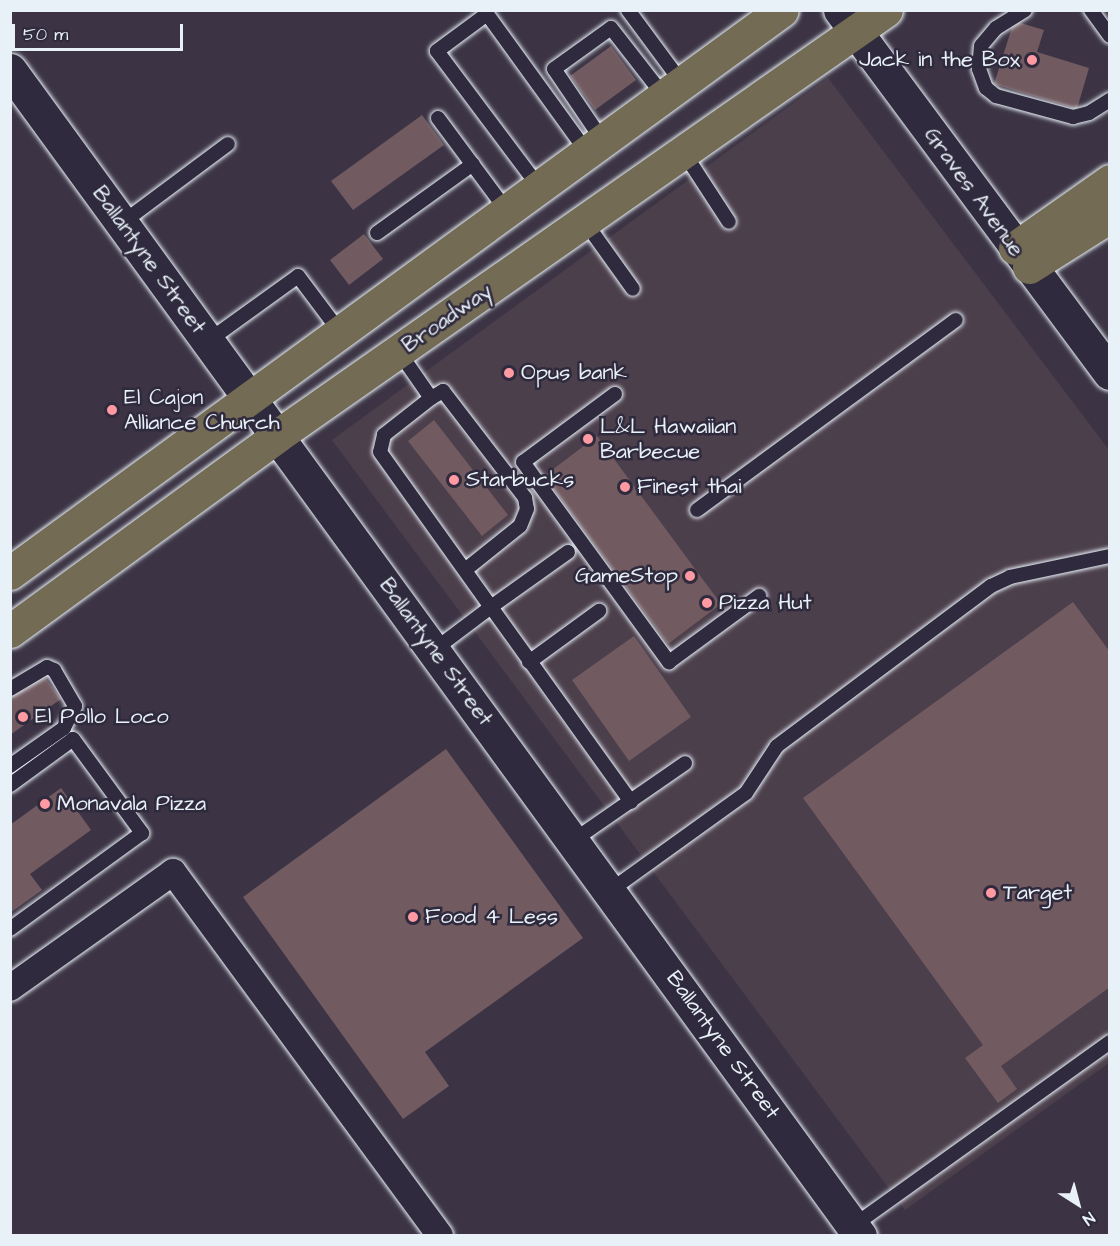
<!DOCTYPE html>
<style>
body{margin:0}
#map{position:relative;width:1120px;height:1246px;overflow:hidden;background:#3c3444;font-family:"Architects Daughter",sans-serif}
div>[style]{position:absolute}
.built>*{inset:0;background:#4c3f4c}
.building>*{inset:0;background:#715a60}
.roads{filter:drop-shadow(0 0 2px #e8f1f8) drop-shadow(0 0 2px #e8f1f8)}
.service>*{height:14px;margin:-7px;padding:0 7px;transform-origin:7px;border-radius:7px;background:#2f2a3d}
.minor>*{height:26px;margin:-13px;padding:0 13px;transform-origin:13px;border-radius:13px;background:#2f2a3d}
.secondary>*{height:33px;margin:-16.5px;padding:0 16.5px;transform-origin:16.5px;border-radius:16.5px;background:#2f2a3d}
.primary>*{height:33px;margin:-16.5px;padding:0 16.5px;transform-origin:16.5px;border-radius:16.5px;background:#746b55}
.motorway>*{height:33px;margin:-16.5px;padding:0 16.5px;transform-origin:16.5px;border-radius:16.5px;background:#746b55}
.dots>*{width:16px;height:16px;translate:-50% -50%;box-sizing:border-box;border:3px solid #2f2a3d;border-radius:50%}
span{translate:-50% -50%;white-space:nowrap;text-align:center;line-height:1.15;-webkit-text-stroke:5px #2f2a3d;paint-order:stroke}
.poi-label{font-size:22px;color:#e8f1f8}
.right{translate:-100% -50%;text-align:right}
.left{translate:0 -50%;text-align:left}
.street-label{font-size:22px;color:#e8f1f8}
.frame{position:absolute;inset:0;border:12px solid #e8f1f8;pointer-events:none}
.north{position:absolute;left:1048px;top:1174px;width:60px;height:60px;-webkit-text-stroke:4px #2f2a3d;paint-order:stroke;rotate:144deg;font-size:16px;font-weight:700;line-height:24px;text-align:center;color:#e8f1f8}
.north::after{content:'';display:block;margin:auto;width:21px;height:27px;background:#e8f1f8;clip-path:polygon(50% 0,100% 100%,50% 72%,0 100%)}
.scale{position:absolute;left:12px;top:24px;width:171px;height:27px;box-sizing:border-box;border:3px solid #e8f1f8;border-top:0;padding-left:8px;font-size:18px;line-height:21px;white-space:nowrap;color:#e8f1f8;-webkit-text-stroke:4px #2f2a3d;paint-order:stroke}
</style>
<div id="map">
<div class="built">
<i style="clip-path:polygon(828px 78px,1109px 450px,1109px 1063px,905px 1210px,332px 440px)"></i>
</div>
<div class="building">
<i style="clip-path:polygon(1014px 21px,1044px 30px,1037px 52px,1089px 68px,1077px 109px,994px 84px)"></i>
<i style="clip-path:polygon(611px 46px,636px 80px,595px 110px,570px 76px)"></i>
<i style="clip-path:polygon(422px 115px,444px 145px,353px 210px,331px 181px)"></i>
<i style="clip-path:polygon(364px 234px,383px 259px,349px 285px,330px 260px)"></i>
<i style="clip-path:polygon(434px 420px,508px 515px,482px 536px,408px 441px)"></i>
<i style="clip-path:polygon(597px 436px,721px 604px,668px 644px,544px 476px)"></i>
<i style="clip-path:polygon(1073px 602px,1110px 652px,1110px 987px,1001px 1066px,1017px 1089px,998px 1103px,965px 1058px,983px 1045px,803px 798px)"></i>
<i style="clip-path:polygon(634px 636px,691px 717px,629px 761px,572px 680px)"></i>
<i style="clip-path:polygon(44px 676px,61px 699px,10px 735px,10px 692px,21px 685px,24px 690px)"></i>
<i style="clip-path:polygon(446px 749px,583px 938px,425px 1052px,449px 1086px,403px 1119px,243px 897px)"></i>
<i style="clip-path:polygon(61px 788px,91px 830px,30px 874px,42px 890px,10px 913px,10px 825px)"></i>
</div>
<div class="roads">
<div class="service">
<i style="left:628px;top:10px;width:91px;rotate:53.5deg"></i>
<i style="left:1025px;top:10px;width:34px;rotate:148deg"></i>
<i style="left:996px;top:28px;width:23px;rotate:130deg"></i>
<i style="left:981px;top:46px;width:23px;rotate:95deg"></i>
<i style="left:979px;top:69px;width:20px;rotate:70deg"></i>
<i style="left:986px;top:88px;width:13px;rotate:39deg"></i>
<i style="left:996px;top:96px;width:80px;rotate:15.3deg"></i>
<i style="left:1073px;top:117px;width:16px;rotate:-14deg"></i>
<i style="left:1089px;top:113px;width:25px;rotate:-32deg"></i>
<i style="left:1091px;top:10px;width:32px;rotate:54deg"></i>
<i style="left:438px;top:118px;width:116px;rotate:53.4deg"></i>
<i style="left:603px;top:141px;width:87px;rotate:-124.2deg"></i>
<i style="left:554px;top:69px;width:70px;rotate:-35.7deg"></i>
<i style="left:611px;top:28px;width:86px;rotate:52.1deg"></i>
<i style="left:684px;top:153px;width:82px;rotate:56.9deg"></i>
<i style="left:539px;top:187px;width:170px;rotate:-126.9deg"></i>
<i style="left:437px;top:51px;width:62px;rotate:-36.5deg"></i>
<i style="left:487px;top:14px;width:170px;rotate:54.1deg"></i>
<i style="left:585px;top:222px;width:82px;rotate:54.4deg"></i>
<i style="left:122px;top:223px;width:132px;rotate:-36.7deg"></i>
<i style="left:377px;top:233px;width:118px;rotate:-35.7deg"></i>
<i style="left:208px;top:341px;width:111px;rotate:-35.8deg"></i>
<i style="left:298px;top:276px;width:70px;rotate:53.1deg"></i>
<i style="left:399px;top:352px;width:56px;rotate:55.2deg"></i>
<i style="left:431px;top:398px;width:60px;rotate:141.8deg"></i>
<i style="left:384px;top:435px;width:17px;rotate:103deg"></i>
<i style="left:380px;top:452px;width:191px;rotate:54.4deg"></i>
<i style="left:491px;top:607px;width:71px;rotate:143deg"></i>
<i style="left:615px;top:394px;width:114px;rotate:143.5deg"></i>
<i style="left:523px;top:462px;width:248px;rotate:53.9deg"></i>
<i style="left:669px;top:662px;width:112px;rotate:-36.3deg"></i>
<i style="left:431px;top:398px;width:14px;rotate:-30deg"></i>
<i style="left:443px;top:391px;width:135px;rotate:52.5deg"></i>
<i style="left:525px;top:498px;width:11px;rotate:80deg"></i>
<i style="left:527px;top:509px;width:18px;rotate:112deg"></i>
<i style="left:520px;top:526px;width:70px;rotate:141.3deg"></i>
<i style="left:697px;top:510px;width:321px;rotate:-36.3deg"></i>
<i style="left:568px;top:552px;width:95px;rotate:144.5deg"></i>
<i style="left:491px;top:607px;width:240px;rotate:54.3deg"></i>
<i style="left:529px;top:662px;width:87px;rotate:-36.1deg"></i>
<i style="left:10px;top:689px;width:43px;rotate:-30.7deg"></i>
<i style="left:47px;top:667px;width:8px;rotate:23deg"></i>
<i style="left:54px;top:670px;width:42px;rotate:59.7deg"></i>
<i style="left:75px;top:706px;width:25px;rotate:117deg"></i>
<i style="left:64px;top:728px;width:66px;rotate:144.9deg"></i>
<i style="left:10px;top:785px;width:78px;rotate:-36.1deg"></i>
<i style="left:73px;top:739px;width:117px;rotate:53.7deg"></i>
<i style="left:142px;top:833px;width:163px;rotate:144deg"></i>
<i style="left:574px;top:840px;width:135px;rotate:-34.7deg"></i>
<i style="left:611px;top:890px;width:166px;rotate:-35.7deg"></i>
<i style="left:746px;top:793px;width:56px;rotate:-56.6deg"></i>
<i style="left:777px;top:746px;width:267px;rotate:-36.8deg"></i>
<i style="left:991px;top:586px;width:21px;rotate:-25deg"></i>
<i style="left:1010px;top:577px;width:102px;rotate:-11.9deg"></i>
<i style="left:853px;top:1226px;width:316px;rotate:-35.6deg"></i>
</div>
<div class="minor">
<i style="left:10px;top:988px;width:200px;rotate:-35.4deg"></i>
<i style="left:173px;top:872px;width:451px;rotate:53.7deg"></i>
</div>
<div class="secondary">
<i style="left:840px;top:10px;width:452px;rotate:53.4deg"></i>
<i style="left:10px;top:70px;width:1443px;rotate:53.91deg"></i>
</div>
<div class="primary">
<i style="left:10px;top:573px;width:955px;rotate:-36.1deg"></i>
<i style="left:10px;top:631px;width:331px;rotate:-36.1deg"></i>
<i style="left:277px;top:436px;width:743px;rotate:-34.97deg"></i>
</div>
<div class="motorway">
<i style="left:1015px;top:248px;width:116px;rotate:-35.2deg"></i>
<i style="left:1029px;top:267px;width:96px;rotate:-32.2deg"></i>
</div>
</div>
<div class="dots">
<i style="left:1032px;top:60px;background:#ff9aa2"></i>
<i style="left:509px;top:373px;background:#ff9aa2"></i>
<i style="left:112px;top:410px;background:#ff9aa2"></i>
<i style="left:588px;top:439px;background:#ff9aa2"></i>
<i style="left:454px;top:480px;background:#ff9aa2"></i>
<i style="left:625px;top:487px;background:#ff9aa2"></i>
<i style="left:690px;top:576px;background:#ff9aa2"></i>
<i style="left:707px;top:603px;background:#ff9aa2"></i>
<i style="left:23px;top:717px;background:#ff9aa2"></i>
<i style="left:45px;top:804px;background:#ff9aa2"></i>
<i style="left:991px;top:893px;background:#ff9aa2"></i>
<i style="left:413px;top:917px;background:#ff9aa2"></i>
</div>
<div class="poi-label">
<span class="right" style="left:1020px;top:60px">Jack in the Box</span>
<span class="left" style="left:521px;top:373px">Opus bank</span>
<span class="left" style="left:124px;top:410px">El Cajon<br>Alliance Church</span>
<span class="left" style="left:600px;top:439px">L&amp;L Hawaiian<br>Barbecue</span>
<span class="left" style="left:466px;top:480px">Starbucks</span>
<span class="left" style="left:637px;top:487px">Finest thai</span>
<span class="right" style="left:678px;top:576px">GameStop</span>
<span class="left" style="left:719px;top:603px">Pizza Hut</span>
<span class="left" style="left:35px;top:717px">El Pollo Loco</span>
<span class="left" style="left:57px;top:804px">Monavala Pizza</span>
<span class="left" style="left:1003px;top:893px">Target</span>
<span class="left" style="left:425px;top:917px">Food 4 Less</span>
</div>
<div class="street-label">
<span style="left:974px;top:192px;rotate:54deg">Graves Avenue</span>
<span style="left:149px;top:260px;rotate:54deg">Ballantyne Street</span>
<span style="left:447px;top:318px;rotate:-35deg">Broadway</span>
<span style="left:436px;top:652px;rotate:54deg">Ballantyne Street</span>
<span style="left:723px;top:1045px;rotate:54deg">Ballantyne Street</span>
</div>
<div class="frame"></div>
<div class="north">N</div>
<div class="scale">50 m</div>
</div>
